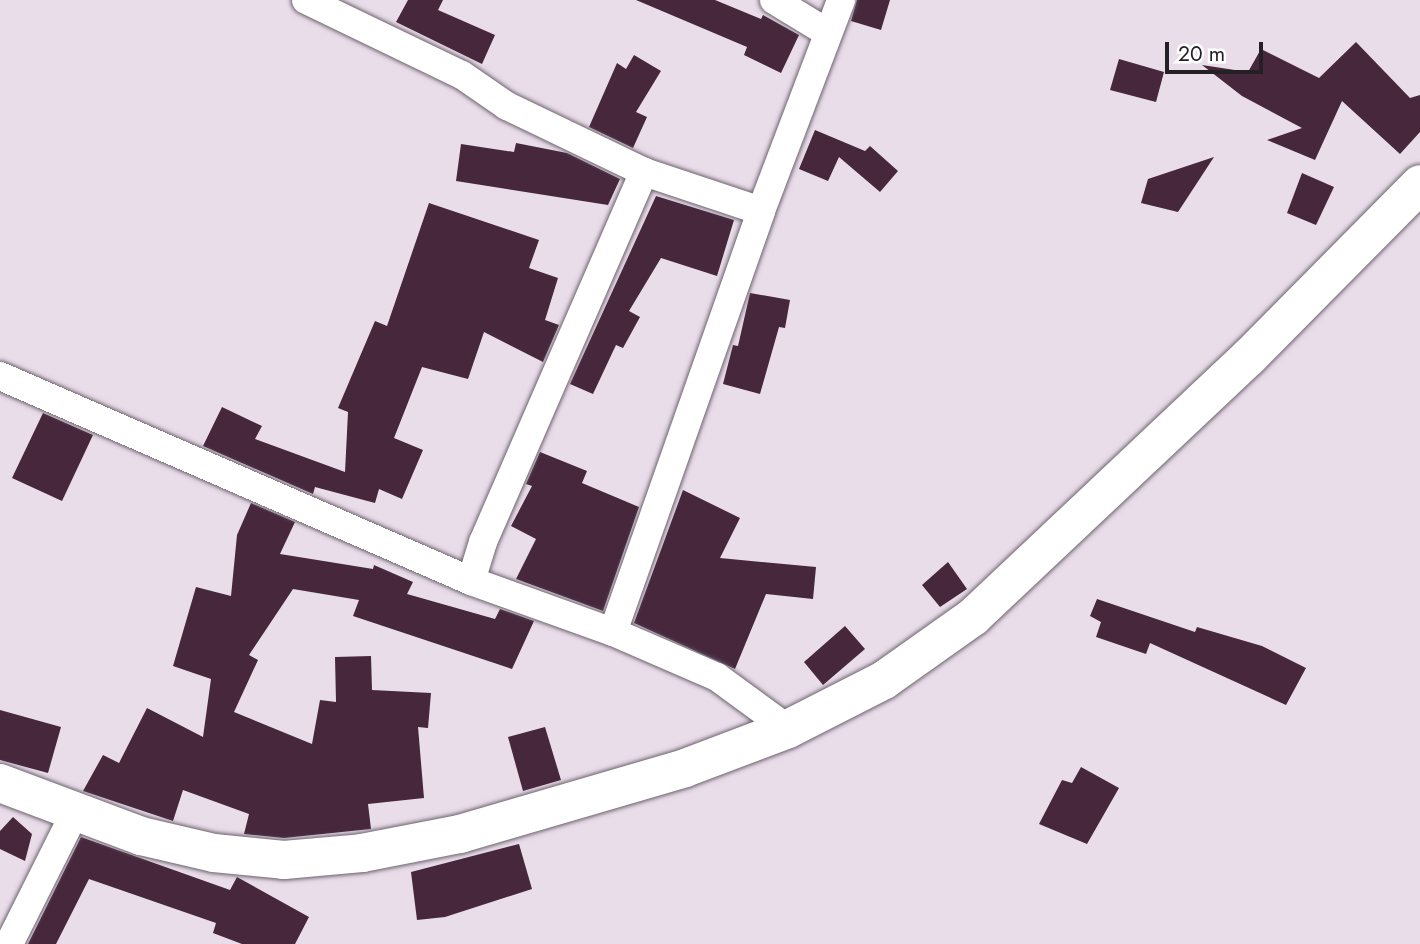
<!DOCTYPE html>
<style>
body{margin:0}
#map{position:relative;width:1420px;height:944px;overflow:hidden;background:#e9ddea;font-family:Jost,sans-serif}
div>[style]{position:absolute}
.building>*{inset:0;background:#46273b}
.roads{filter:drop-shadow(0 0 2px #6c626d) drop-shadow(0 0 2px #6c626d)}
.street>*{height:28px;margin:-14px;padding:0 14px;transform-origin:14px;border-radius:14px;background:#fff}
.secondary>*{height:38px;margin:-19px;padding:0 19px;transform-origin:19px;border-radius:19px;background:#fff}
span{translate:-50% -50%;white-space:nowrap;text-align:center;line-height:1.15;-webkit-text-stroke:7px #fff;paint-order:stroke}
.scale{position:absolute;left:1165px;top:42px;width:98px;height:32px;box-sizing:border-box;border:4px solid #242025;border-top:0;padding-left:9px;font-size:21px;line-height:24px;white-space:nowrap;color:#242025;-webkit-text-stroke:5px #fff;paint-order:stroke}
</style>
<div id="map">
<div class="building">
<i style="clip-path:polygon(408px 0,443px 0,438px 10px,495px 35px,482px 64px,396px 22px)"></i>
<i style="clip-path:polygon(636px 0,715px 0,761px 19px,763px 15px,799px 35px,781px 73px,744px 55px,747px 47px)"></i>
<i style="clip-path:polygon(857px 0,890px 0,881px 30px,851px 21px)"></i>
<i style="clip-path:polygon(1356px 42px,1410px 98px,1420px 95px,1420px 132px,1400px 154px,1342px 101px,1315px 160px,1267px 140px,1302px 128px,1242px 96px,1202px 65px,1248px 72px,1261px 49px,1319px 78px)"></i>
<i style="clip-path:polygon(634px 55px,661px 71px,636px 112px,647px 117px,633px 148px,589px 127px,617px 63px,626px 69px)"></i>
<i style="clip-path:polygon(1119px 59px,1164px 72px,1156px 102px,1110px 90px)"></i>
<i style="clip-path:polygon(815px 130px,865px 151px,870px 146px,898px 171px,880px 192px,839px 157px,828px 181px,799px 169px)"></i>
<i style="clip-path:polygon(516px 143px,567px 153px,620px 179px,608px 205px,456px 181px,461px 144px,514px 152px)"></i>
<i style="clip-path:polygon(1214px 157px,1178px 212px,1141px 203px,1148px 179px)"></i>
<i style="clip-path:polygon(1302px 173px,1334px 187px,1316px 225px,1287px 213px)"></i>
<i style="clip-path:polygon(656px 196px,734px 220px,717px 276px,661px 258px,629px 311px,640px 317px,623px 348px,616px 345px,593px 394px,570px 384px)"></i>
<i style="clip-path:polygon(429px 203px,539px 240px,529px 268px,558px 278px,545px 320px,559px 325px,543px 362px,484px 332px,468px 379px,422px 367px,394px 438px,423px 450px,402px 499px,379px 489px,375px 503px,315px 487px,313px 494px,203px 446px,222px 407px,262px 426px,255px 439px,345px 472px,348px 412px,338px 408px,375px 321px,387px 326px)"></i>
<i style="clip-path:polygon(750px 293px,790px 300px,785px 328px,779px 327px,760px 394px,723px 384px,733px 345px,738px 346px)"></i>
<i style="clip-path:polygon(43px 413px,93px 435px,62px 501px,12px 478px)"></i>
<i style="clip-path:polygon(540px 452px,587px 471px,582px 483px,639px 507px,603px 611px,516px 579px,536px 539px,511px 526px,532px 486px,526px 484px)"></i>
<i style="clip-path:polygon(683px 490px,740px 518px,720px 558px,816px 567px,813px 599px,766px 594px,735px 669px,634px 623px)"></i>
<i style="clip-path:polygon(251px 503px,295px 522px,280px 554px,373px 569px,374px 565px,413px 582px,407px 594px,495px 619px,500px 609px,534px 621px,512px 669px,353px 616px,359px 600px,293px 589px,249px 655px,258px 660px,234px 712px,312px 744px,320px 700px,336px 702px,335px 657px,371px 656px,372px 690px,431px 693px,428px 728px,418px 727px,424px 798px,368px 804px,371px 829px,284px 838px,244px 834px,249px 814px,183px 790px,173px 821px,83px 791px,103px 755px,119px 763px,147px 708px,203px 737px,211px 679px,173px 666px,196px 587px,231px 596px,237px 535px)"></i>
<i style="clip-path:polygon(948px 562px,967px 589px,940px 607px,922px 585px)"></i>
<i style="clip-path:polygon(1097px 599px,1195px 632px,1197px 627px,1262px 646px,1306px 668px,1286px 705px,1150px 643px,1146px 654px,1096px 637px,1101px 622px,1090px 616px)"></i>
<i style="clip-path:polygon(845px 626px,865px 649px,823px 685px,804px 662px)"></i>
<i style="clip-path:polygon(0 710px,61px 727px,48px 773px,0 760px)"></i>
<i style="clip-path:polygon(545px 727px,561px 780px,523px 791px,508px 737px)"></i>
<i style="clip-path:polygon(1081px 767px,1119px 788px,1087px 844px,1039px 824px,1062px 780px,1072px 783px)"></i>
<i style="clip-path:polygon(13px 817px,32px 834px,25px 861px,0 849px,0 831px)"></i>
<i style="clip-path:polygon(81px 837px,230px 890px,237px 877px,309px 917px,295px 944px,242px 944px,213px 933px,216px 923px,89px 879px,56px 944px,28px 944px)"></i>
<i style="clip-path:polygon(519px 844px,532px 889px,445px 917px,417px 920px,411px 872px)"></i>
</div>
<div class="roads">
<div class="street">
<i style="left:306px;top:0;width:173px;rotate:25.7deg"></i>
<i style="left:462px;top:75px;width:55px;rotate:34.6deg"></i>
<i style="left:507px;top:106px;width:152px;rotate:25.7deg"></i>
<i style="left:644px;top:172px;width:123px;rotate:18.4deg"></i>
<i style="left:774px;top:0;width:63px;rotate:31.4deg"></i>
<i style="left:0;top:376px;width:514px;rotate:23.52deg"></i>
<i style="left:471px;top:581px;width:151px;rotate:19.8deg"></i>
<i style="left:613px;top:632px;width:113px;rotate:23.4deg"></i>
<i style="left:717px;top:677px;width:88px;rotate:36.2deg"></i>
<i style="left:471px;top:581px;width:41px;rotate:-72.9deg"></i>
<i style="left:483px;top:542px;width:404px;rotate:-66.5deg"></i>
<i style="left:613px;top:632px;width:446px;rotate:-70.6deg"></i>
<i style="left:761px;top:211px;width:226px;rotate:-69.2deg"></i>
<i style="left:9px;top:944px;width:148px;rotate:-63.4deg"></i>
</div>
<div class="secondary">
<i style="left:0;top:783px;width:151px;rotate:20.6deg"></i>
<i style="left:141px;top:836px;width:75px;rotate:13.1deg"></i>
<i style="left:214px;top:853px;width:70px;rotate:5.7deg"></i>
<i style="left:284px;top:860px;width:78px;rotate:-5.1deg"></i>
<i style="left:362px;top:853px;width:100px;rotate:-11deg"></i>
<i style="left:460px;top:834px;width:234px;rotate:-16.3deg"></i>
<i style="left:685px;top:768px;width:110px;rotate:-20.7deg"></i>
<i style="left:788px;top:729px;width:108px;rotate:-27deg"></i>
<i style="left:884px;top:680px;width:109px;rotate:-35.3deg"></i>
<i style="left:973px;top:617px;width:379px;rotate:-43.3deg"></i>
<i style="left:1249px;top:357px;width:243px;rotate:-45.3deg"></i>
</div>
</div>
<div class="scale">20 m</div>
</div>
